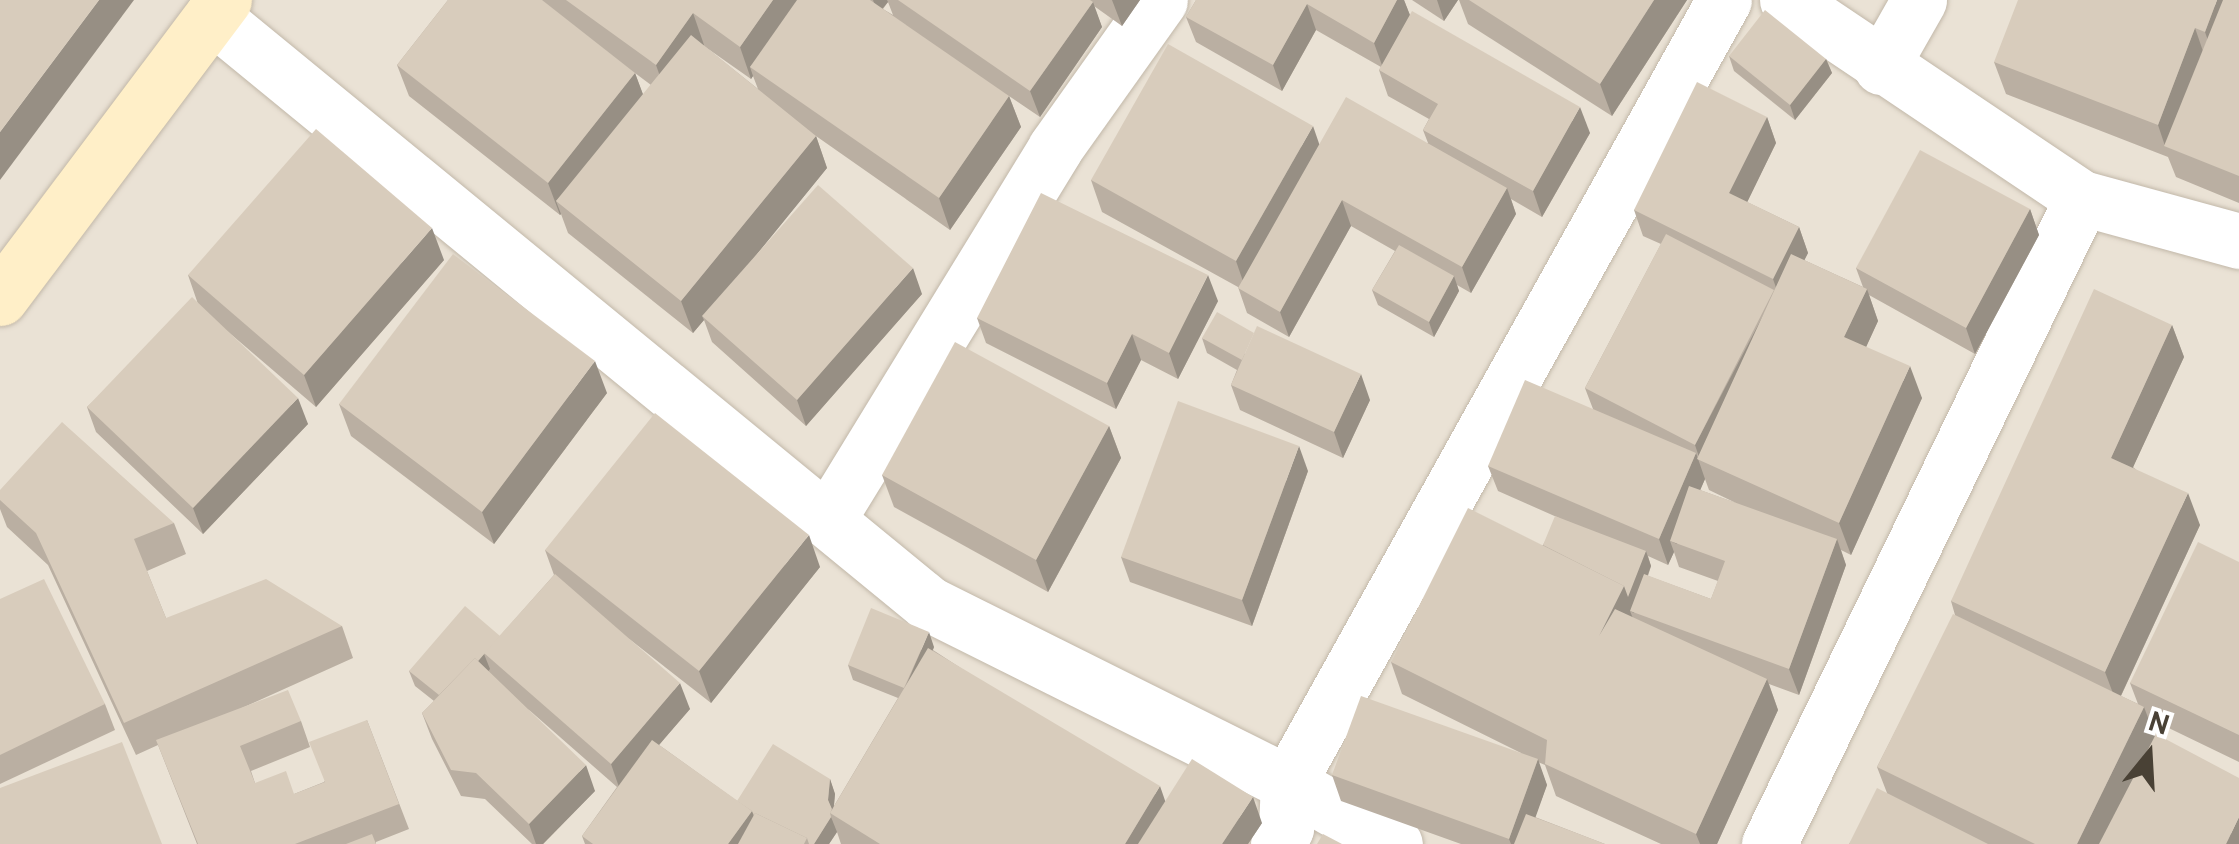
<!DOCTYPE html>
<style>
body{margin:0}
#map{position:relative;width:2239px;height:844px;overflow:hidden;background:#f5f1e8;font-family:Overpass,sans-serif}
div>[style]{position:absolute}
.residential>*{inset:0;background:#eae2d5}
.roads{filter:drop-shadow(0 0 2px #c2b8a9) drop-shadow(0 0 2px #c2b8a9)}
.street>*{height:55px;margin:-27.5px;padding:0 27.5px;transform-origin:27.5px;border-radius:27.5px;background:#fff}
.secondary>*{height:55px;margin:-27.5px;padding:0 27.5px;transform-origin:27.5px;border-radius:27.5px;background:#ffefc8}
.wall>*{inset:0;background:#baafa2}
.shaded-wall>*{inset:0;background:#978f84}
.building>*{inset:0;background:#d8ccbc}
span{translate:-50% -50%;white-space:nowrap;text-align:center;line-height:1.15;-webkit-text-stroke:10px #fff;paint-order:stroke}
.north{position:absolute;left:2099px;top:704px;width:100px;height:100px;-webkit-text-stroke:8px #fff;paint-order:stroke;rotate:18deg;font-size:28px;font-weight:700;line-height:40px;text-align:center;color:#494135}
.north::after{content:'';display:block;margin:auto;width:35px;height:45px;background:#494135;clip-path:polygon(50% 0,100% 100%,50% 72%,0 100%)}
</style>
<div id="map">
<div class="residential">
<i style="clip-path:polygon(0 0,2239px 0,2239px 844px,0 844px)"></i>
</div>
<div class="roads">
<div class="street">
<i style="left:1787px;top:0;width:355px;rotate:33.9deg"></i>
<i style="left:2082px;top:198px;width:163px;rotate:15.3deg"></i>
<i style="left:212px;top:16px;width:927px;rotate:39.35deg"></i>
<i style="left:929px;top:604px;width:401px;rotate:26.5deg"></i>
<i style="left:1288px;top:783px;width:123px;rotate:29.7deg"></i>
<i style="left:1881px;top:67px;width:77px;rotate:-60.4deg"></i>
<i style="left:828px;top:519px;width:435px;rotate:-58.5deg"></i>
<i style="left:1055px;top:148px;width:181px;rotate:-54.6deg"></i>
<i style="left:1278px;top:844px;width:18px;rotate:-63deg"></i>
<i style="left:1286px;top:828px;width:45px;rotate:-87.5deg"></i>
<i style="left:1288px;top:783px;width:896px;rotate:-60.89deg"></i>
<i style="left:1769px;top:844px;width:718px;rotate:-64.15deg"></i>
</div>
<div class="secondary">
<i style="left:0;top:298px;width:373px;rotate:-53.1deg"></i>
</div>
</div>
<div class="wall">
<i style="clip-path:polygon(evenodd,448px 0,1140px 0,1122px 26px,1094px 6px,1102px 27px,1040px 117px,1009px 96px,1021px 127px,950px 230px,816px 136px,827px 168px,757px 254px,922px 294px,806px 426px,712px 342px,704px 320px,693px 333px,568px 233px,561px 214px,560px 215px,409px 96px,397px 65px,448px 0,888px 2px,893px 15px,883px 9px,888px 2px,448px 0,704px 46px,751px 79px,753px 76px,758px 89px,704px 46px,448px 0,635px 73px,651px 85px,643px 95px,635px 73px)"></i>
<i style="clip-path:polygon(1196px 0,1404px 0,1410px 15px,1590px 133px,1542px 217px,1511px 199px,1516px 214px,1471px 293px,1457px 285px,1459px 291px,1434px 337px,1378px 305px,1372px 290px,1395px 251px,1351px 226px,1289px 337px,1247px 313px,1238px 287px,1102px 212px,1091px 180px,1319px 144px,1428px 143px,1423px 130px,1429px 119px,1388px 96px,1379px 70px,1381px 67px,1316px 30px,1282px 91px,1196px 42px,1186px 17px)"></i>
<i style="clip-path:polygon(1412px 0,1458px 0,1444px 21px)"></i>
<i style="clip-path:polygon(1459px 0,1687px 0,1612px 116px,1468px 24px)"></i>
<i style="clip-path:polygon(2239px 0,2239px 203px,2176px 177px,2168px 157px,2006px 94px,1994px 62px)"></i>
<i style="clip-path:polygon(1729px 56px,1826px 59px,1832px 73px,1795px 120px,1734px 71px)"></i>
<i style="clip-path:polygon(evenodd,1767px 117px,1776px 143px,1747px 202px,1799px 227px,1808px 253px,1804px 260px,1863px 287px,1856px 268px,2030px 209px,2039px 235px,1975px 354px,1869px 295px,1878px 321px,1866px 347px,1922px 398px,1851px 555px,1841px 550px,1846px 565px,1799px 695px,1769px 684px,1778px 710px,1717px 844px,1661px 844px,1556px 796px,1545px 765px,1538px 762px,1547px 785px,1535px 817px,1605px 844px,1461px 844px,1341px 801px,1332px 775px,1521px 753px,1402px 694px,1391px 662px,1543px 545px,1559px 518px,1498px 491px,1488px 466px,1593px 409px,1585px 388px,1661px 244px,1643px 236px,1634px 210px,1767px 117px,1705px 479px,1709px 490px,1736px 503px,1700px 490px,1705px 479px,1767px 117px,1674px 552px,1679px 567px,1718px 581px,1711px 599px,1648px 576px,1651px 566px,1648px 556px,1668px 565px,1674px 552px)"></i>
<i style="clip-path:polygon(444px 260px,316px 407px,226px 330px,308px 424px,203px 534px,96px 432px,87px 407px,198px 304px,188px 275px)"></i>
<i style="clip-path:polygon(1218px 301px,1178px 379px,1141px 360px,1116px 409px,986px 343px,977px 318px)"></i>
<i style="clip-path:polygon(2172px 325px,2184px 357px,2133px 467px,2200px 525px,2121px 696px,2138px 704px,2130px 683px,2239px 562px,2239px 762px,2148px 718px,2155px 737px,2239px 844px,1849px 844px,1887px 793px,1877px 767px,1955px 615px,1951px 601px)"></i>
<i style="clip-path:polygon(1202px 338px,1370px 400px,1343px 458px,1240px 410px,1231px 385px,1237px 370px,1207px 353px)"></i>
<i style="clip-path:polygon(607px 393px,494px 544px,351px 436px,339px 404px)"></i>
<i style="clip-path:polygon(1109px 426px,1121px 458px,1048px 592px,894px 507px,882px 475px)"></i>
<i style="clip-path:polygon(1308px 471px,1252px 626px,1130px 582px,1121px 557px)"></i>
<i style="clip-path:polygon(0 490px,174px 523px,186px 554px,147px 571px,166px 618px,342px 626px,353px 658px,242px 708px,301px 721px,310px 747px,251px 771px,255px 783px,294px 794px,324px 782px,367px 720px,409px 829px,376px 842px,376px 844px,197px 844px,158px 745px,136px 755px,48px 565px,7px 527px,0 509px)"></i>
<i style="clip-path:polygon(545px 550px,820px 567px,711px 703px,628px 638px,690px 709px,659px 745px,737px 801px,830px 779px,835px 794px,834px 806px,898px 698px,853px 680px,848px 665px,934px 647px,933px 650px,1165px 801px,1262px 823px,1248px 844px,841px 844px,837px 832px,829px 844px,585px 844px,582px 836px,617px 787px,528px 709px,595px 791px,543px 844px,532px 844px,485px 799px,461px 796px,432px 739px,422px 713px,434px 701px,415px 686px,409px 671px,500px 636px,554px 575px)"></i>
<i style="clip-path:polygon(0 599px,105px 704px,115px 730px,0 784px)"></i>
</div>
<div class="shaded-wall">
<i style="clip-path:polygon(99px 0,134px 0,0 180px,0 132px)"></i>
<i style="clip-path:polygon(773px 0,807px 0,750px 67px,753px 76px,751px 79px,740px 47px)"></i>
<i style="clip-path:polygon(873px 0,887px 0,888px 2px,878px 14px)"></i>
<i style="clip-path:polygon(1112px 0,1140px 0,1122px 26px)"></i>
<i style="clip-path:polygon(1397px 0,1404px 0,1411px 18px,1383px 68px,1374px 43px)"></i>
<i style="clip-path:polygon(1437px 0,1458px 0,1444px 21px)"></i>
<i style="clip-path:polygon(1654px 0,1687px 0,1612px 116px,1600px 84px)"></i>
<i style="clip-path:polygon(2217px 0,2234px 0,2216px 64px,2205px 32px)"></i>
<i style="clip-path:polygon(1093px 2px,1102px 27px,1040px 117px,1030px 91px)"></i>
<i style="clip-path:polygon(1307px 4px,1316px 30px,1282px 91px,1273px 65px)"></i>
<i style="clip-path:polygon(693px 13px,704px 45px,667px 96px,656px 65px)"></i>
<i style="clip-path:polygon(2195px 28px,2206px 60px,2165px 146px,2158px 125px)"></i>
<i style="clip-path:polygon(1826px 59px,1832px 73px,1795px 120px,1790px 105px)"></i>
<i style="clip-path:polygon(635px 73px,647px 105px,556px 201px,561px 214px,560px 215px,548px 183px)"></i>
<i style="clip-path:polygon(1009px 96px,1021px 127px,950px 230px,939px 198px)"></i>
<i style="clip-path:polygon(1580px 107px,1590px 133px,1542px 217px,1533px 191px)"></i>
<i style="clip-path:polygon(1767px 117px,1776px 143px,1739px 219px,1729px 193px)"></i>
<i style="clip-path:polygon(1313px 126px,1324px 158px,1247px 293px,1236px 261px)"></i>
<i style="clip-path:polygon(816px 136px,827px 168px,705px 318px,702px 316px,704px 320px,693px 333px,681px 301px)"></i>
<i style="clip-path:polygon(1507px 188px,1516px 214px,1471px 293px,1462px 267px)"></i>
<i style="clip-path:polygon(1342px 200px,1351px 226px,1289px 337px,1280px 312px)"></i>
<i style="clip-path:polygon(2030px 209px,2039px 235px,1975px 354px,1966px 328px)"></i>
<i style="clip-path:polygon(1799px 227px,1808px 253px,1782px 305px,1773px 279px)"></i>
<i style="clip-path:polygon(432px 228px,444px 260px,316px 407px,304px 375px)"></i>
<i style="clip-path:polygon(913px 268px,922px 294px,806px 426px,797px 400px)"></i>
<i style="clip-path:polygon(1208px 275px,1218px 301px,1178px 379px,1169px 353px)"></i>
<i style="clip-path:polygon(1454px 276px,1459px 291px,1434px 337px,1429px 322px)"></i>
<i style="clip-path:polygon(1867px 289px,1878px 321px,1856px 369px,1844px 337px)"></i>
<i style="clip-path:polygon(1776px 291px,1700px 460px,1695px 445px)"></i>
<i style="clip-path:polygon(2172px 325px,2184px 357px,2123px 489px,2111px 458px)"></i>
<i style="clip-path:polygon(1132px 334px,1141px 360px,1116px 409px,1107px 383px)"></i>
<i style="clip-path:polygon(595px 361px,607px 393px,494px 544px,482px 512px)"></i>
<i style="clip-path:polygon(1910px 366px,1922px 398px,1851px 555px,1839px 523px)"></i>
<i style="clip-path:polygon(1361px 374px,1370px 400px,1343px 458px,1334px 432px)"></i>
<i style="clip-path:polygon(298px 398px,308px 424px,203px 534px,193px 508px)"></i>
<i style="clip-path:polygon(1109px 426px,1121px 458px,1048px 592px,1036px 560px)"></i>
<i style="clip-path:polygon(1299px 446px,1308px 471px,1252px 626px,1242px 600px)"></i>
<i style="clip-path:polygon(1696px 453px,1705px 479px,1677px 544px,1670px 541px,1674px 552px,1668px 565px,1659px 539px)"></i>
<i style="clip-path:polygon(2188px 493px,2200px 525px,2117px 704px,2105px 672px)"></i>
<i style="clip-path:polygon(809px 535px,820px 567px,711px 703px,699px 671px)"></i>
<i style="clip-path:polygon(1837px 539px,1846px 565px,1799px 695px,1789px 669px)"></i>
<i style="clip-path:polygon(1646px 551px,1651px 566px,1634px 613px,1630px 611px,1634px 621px,1599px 636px,1624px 586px)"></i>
<i style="clip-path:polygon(929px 632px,934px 647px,910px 703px,905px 688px)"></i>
<i style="clip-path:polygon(484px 654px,490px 669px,451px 715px,446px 701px)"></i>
<i style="clip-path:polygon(1767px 679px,1778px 710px,1717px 844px,1700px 844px,1696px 834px)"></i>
<i style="clip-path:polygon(680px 683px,690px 709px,620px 790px,611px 764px)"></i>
<i style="clip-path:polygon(2144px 707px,2156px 739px,2104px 844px,2077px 844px)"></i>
<i style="clip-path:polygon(1538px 759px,1547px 785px,1526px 844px,1511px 844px,1509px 839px)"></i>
<i style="clip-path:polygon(586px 765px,595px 791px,543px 844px,536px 844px,529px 824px)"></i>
<i style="clip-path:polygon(830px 779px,835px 794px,833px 814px,828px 800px)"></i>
<i style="clip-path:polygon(1160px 786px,1171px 818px,1156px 844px,1125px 844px)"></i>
<i style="clip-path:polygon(1253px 797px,1262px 823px,1248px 844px,1222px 844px)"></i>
<i style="clip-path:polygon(752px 811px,761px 837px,756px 844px,728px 844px)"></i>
<i style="clip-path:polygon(831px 817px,837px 832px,829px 844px,814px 844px)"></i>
<i style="clip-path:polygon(2239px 817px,2239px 844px,2226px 844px)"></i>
</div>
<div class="building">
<i style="clip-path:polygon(0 0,99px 0,0 132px)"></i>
<i style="clip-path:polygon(448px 0,542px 0,635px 73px,548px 183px,397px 65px)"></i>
<i style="clip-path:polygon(566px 0,773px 0,740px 47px,693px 13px,656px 65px)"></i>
<i style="clip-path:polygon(797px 0,870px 0,1009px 96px,939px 198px,750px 67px)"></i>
<i style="clip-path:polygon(898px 0,1090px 0,1093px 2px,1030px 91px)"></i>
<i style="clip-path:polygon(1196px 0,1397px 0,1374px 43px,1307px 4px,1273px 65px,1186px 17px)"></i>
<i style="clip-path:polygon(1469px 0,1654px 0,1600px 84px)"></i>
<i style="clip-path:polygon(2018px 0,2217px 0,2205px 32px,2195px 28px,2158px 125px,1994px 62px)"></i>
<i style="clip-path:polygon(2223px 0,2239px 0,2239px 176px,2164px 146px)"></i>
<i style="clip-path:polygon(1765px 10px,1826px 59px,1790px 105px,1729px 56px)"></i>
<i style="clip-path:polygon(1412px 11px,1580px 107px,1533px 191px,1423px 130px,1438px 104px,1379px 70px)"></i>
<i style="clip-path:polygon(691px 35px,816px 136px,681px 301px,556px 201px)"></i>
<i style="clip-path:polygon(1168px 44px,1313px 126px,1236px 261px,1091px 180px)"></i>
<i style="clip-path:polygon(1697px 82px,1767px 117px,1729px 193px,1799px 227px,1773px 279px,1634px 210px)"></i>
<i style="clip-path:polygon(1346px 97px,1507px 188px,1462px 267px,1342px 200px,1280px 312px,1238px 288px)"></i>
<i style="clip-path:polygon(316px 129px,432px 228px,304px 375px,188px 275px)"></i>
<i style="clip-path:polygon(1920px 150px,2030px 209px,1966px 328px,1856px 268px)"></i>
<i style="clip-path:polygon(818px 185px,913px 268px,797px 400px,702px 316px)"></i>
<i style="clip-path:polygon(1041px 193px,1208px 275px,1169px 353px,1132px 334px,1107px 383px,977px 318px)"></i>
<i style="clip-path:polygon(1666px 234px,1774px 290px,1695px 445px,1585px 388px)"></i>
<i style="clip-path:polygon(1399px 245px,1454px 276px,1429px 322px,1372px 290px)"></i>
<i style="clip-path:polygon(453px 254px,595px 361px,482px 512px,339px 404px)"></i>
<i style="clip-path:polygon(1791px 254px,1867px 289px,1844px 337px,1910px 366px,1839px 523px,1697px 459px)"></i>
<i style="clip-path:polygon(2094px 289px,2172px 325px,2111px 458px,2188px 493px,2105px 672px,1951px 601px)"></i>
<i style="clip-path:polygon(192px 297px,298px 398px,193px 508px,87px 407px)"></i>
<i style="clip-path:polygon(1217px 312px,1254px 333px,1242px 360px,1202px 338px)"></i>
<i style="clip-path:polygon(1257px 326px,1361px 374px,1334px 432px,1231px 385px)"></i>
<i style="clip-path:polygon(955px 342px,1109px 426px,1036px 560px,882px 475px)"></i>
<i style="clip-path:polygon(1525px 380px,1696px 453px,1659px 539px,1488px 466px)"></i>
<i style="clip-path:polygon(1178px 401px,1299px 446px,1242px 600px,1121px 557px)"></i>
<i style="clip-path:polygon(655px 413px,809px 535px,699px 671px,545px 550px)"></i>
<i style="clip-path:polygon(62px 422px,174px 523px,134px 539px,166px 618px,266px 579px,342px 626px,124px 723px,36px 533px,0 500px,0 490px)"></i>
<i style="clip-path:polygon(1689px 486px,1837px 539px,1789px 669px,1630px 611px,1644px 574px,1711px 599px,1725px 561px,1670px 541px)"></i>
<i style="clip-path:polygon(1468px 508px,1624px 586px,1599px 636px,1615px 609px,1767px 679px,1696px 834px,1545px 764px,1547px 740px,1391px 662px)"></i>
<i style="clip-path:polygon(1555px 516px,1646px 551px,1628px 597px,1624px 586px,1543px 545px)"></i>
<i style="clip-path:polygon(2198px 542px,2239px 562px,2239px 735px,2130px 683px)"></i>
<i style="clip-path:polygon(555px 574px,680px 683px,611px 764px,484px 653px)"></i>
<i style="clip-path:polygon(44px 579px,105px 704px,0 755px,0 599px)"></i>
<i style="clip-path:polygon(465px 606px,500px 636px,478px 661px,475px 658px,439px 695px,409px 671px)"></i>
<i style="clip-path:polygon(871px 608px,929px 632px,904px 688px,848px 665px)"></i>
<i style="clip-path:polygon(1953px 614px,2144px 707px,2077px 844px,2035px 844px,1877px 767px)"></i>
<i style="clip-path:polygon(928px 648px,1160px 786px,1125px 844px,880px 844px,830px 813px)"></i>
<i style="clip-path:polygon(475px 658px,586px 765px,529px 824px,476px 773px,451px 770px,422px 713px)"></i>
<i style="clip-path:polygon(288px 690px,301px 721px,240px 746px,255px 783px,286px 771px,294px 794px,325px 782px,309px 742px,367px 720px,399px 804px,295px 844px,198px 844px,156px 740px)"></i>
<i style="clip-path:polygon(1361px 696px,1538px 759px,1509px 839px,1332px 775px)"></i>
<i style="clip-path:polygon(2156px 734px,2239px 778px,2239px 817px,2226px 844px,2099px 844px)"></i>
<i style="clip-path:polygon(652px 740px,752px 811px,728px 844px,593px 844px,582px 836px)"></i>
<i style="clip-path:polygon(122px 742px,162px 844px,0 844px,0 788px)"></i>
<i style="clip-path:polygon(773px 744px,830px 779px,828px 800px,832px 809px,830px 813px,831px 817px,814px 844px,809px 844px,807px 838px,755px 813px,754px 815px,752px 811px,737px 801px)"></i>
<i style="clip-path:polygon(1192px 759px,1253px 797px,1222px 844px,1138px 844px)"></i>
<i style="clip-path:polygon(1877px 788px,1988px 844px,1849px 844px)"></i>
<i style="clip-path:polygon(755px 813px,807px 838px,804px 844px,738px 844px)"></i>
<i style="clip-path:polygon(1526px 814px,1605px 844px,1514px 844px)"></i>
<i style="clip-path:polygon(372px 834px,376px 844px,346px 844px)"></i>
<i style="clip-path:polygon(1323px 834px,1342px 844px,1317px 844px)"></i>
</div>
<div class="north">N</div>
</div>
